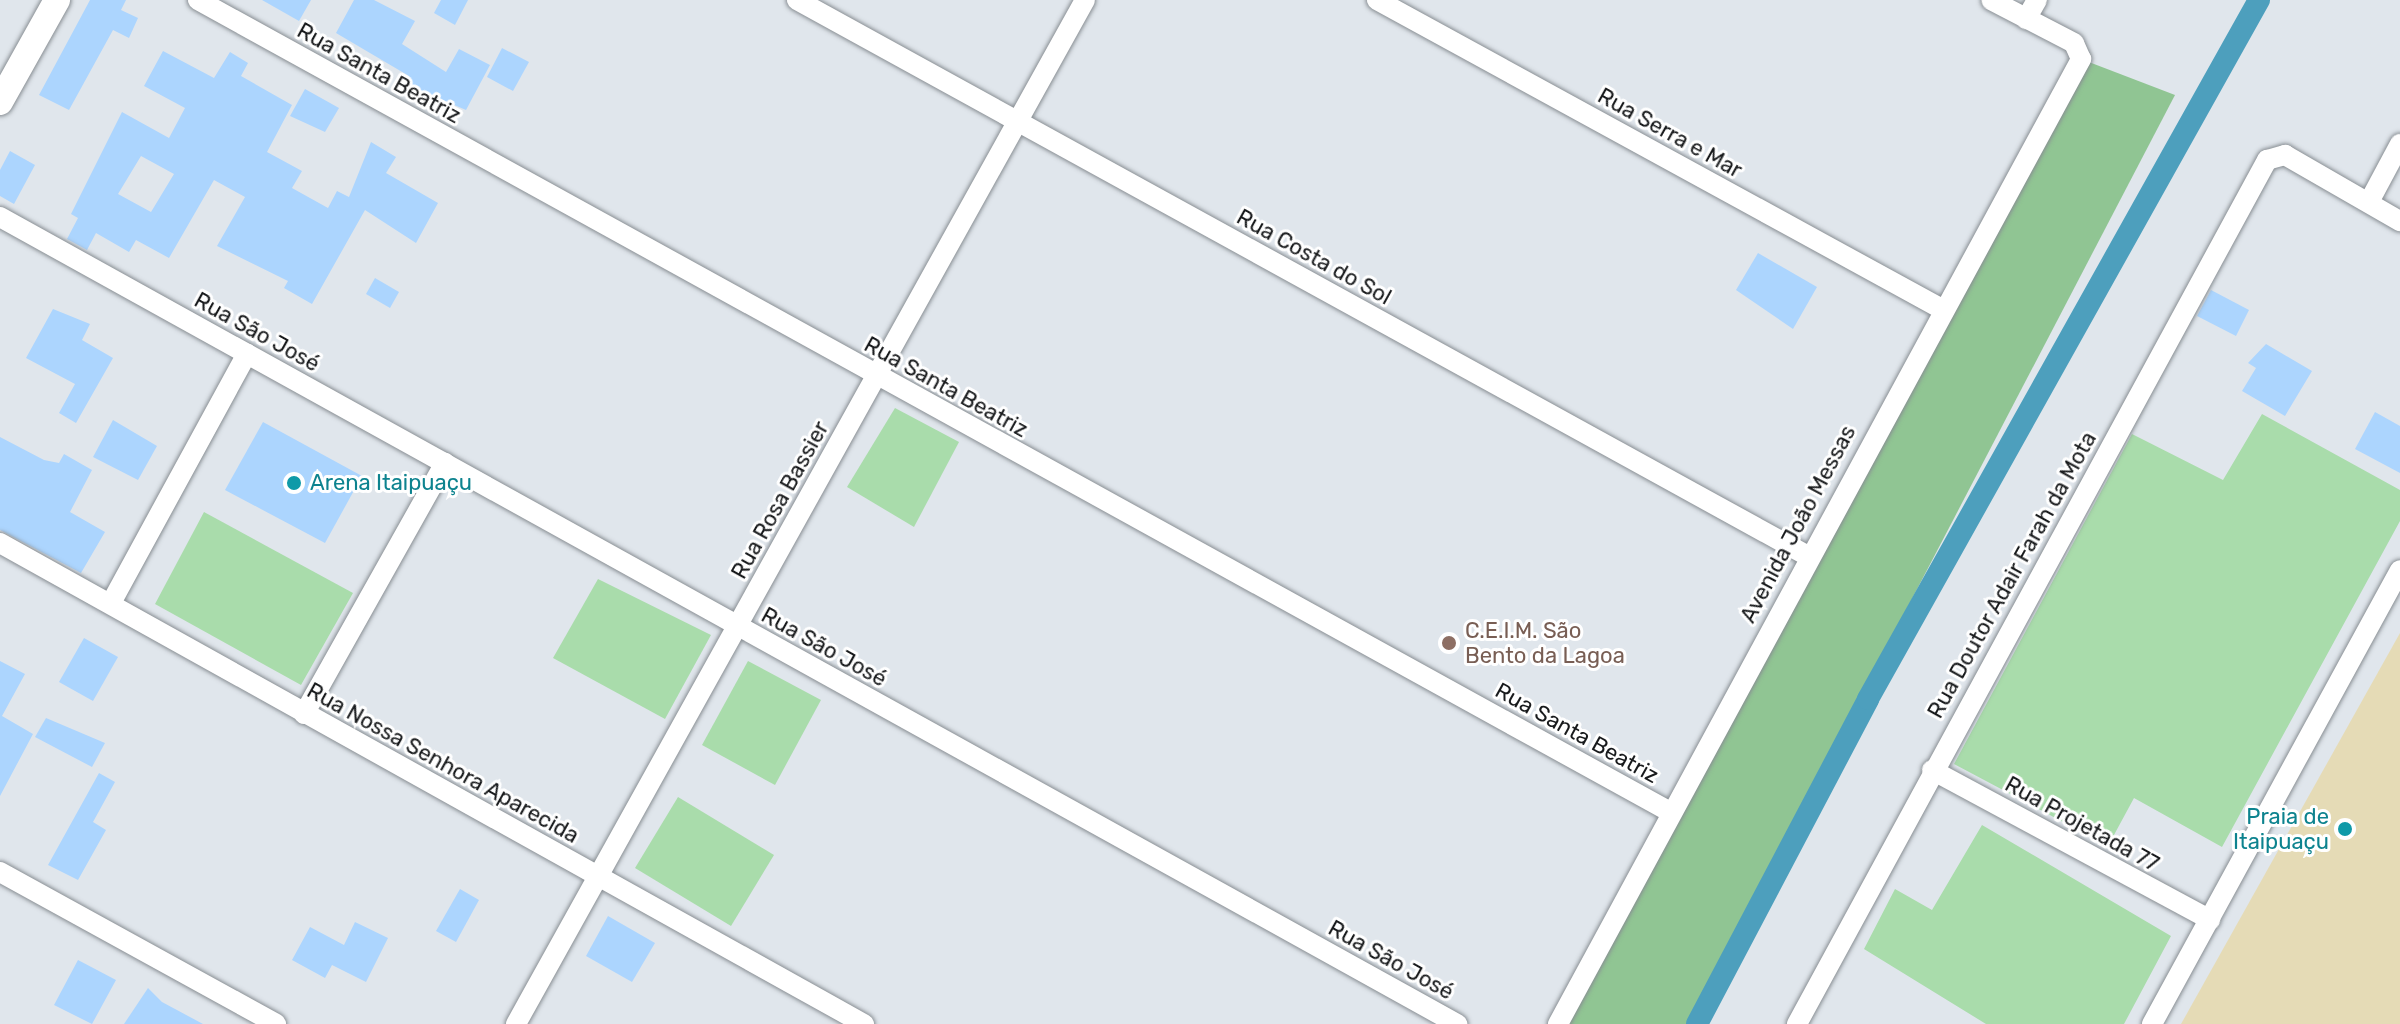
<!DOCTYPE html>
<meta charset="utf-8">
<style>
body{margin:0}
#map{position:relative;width:2400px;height:1024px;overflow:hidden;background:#e0e6ec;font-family:Rubik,sans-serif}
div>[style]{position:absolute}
.green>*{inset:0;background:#a9dcab}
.forest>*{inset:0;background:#90c593}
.sand>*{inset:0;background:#e5dbb6}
.canal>*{height:22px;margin:-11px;padding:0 11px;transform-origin:11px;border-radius:11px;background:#4d9fbd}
.building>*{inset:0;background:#acd5fe}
.roads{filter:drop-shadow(0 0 2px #888e93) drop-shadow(0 0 2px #888e93)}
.minor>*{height:20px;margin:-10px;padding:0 10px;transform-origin:10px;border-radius:10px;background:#fff}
.major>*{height:26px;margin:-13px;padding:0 13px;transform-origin:13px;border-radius:13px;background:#fff}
.dots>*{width:22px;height:22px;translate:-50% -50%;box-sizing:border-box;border:4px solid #fff;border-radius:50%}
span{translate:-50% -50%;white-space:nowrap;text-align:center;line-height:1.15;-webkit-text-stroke:6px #fff;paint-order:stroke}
.street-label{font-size:22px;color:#181a1c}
.culture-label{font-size:22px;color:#0d838f}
.left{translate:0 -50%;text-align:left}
.right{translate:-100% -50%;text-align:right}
.education-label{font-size:22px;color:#785e54}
</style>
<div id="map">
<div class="green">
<i style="clip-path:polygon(895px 408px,959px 442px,914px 527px,847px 487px)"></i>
<i style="clip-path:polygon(2262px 414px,2400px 490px,2400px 521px,2222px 847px,2134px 798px,2108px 846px,1954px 764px,2132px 434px,2223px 480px)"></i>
<i style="clip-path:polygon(204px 512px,353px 593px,301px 685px,155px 604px)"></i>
<i style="clip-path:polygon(598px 579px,711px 635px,665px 719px,553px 658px)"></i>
<i style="clip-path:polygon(748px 661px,821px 700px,775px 785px,702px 745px)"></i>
<i style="clip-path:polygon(678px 797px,774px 855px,731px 926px,635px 868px)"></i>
<i style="clip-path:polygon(1982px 825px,2171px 936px,2124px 1024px,1986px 1024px,1864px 949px,1895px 889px,1932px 910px)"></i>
</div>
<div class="forest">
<i style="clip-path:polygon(2081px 59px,2175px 95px,1690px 1024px,1566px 1024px)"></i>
</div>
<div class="sand">
<i style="clip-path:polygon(2400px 633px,2400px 1024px,2181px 1024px)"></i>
</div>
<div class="canal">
<i style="left:1697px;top:1024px;width:367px;rotate:-62.2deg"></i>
<i style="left:1868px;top:699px;width:801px;rotate:-60.78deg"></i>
</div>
<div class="building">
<i style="clip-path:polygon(90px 0,126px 0,121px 10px,138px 18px,129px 38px,113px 30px,69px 110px,39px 95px)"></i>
<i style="clip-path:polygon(262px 0,311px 0,299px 21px)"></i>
<i style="clip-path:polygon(354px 0,374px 0,415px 21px,402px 44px,446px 72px,459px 49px,490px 65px,466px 110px,405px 84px,409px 76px,336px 33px)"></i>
<i style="clip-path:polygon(441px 0,468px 0,455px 25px,434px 13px)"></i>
<i style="clip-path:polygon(502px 48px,529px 62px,513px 91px,487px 77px)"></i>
<i style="clip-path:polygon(evenodd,163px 51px,214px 78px,230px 52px,248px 63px,241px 76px,292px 105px,267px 152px,302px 171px,292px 188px,328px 208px,337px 191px,349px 197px,371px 142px,396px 157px,386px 173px,438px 203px,416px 243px,365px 210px,312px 304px,284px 288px,288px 281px,217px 246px,245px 197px,214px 180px,169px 258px,136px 240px,129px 252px,96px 233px,87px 250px,67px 239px,78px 218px,71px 214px,122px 112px,169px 138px,185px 108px,144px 86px,163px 51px,141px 156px,174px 174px,151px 212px,118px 194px,141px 156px)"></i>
<i style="clip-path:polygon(305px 89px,339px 108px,325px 132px,290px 116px)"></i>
<i style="clip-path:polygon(10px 151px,35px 165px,14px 204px,0 196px,0 170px)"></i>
<i style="clip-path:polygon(1758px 253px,1817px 287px,1793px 329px,1736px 290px)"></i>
<i style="clip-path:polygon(375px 278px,399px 292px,390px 308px,366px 294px)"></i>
<i style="clip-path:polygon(2211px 290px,2249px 310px,2236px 336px,2197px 316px)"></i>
<i style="clip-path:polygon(53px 309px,90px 324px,82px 340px,113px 358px,76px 423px,59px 413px,75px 384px,26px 358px)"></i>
<i style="clip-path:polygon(2266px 344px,2312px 371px,2285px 416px,2242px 391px,2256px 368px,2248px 363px)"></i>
<i style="clip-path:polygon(2375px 412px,2400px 426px,2400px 473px,2355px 449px)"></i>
<i style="clip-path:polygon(113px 420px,157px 446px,138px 480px,93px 457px)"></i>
<i style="clip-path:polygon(263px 422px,362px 476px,325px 543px,225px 490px)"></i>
<i style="clip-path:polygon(0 437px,44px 460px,59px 463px,64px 454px,92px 470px,70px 512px,105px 532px,81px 573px,0 530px)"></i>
<i style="clip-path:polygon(84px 638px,118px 657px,93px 701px,59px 682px)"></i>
<i style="clip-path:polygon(0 661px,25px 674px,2px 716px,33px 734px,0 796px)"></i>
<i style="clip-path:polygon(46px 718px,105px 743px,92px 767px,35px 737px)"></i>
<i style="clip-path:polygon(99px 773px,115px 782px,93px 822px,106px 830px,78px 880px,48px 865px)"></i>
<i style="clip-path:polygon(460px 889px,479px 900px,456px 942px,436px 931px)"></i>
<i style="clip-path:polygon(608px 916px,655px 943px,632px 982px,586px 956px)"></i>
<i style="clip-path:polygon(355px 922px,388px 938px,366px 982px,332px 965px,325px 978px,292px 960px,310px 927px,344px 945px)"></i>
<i style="clip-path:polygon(78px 960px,116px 980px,92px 1024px,54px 1005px)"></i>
<i style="clip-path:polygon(148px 988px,162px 1002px,203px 1024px,124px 1024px)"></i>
</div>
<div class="roads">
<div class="minor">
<i style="left:198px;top:0;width:1683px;rotate:28.88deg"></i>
<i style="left:797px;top:0;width:1154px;rotate:28.81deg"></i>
<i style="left:1377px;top:0;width:642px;rotate:28.68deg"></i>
<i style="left:2026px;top:19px;width:22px;rotate:-60deg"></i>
<i style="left:2369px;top:202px;width:66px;rotate:-61.9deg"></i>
<i style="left:0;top:217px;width:1666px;rotate:28.98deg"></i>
<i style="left:0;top:543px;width:989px;rotate:29.11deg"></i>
<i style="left:111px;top:603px;width:284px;rotate:-61.4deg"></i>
<i style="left:304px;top:714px;width:288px;rotate:-60.7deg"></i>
<i style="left:1932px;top:770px;width:316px;rotate:28.3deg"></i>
<i style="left:0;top:872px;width:315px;rotate:28.8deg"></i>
<i style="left:516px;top:1024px;width:1171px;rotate:-60.94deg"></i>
<i style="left:1558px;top:1024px;width:1098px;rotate:-61.54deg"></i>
<i style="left:2081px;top:59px;width:17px;rotate:-114deg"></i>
<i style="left:2074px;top:43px;width:93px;rotate:-152.6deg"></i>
<i style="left:1797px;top:1024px;width:984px;rotate:-61.45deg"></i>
<i style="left:2267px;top:160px;width:19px;rotate:-16deg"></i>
<i style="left:2285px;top:155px;width:133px;rotate:29.9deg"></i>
<i style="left:2152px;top:1024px;width:517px;rotate:-61.35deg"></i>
</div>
<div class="major">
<i style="left:0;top:102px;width:117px;rotate:-60.8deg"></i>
</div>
</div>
<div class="dots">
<i style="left:294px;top:483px;background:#0f9aa8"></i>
<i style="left:1449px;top:643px;background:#8d6e63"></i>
<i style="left:2345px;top:829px;background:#0f9aa8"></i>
</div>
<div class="street-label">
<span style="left:379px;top:73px;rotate:29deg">Rua Santa Beatriz</span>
<span style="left:1670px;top:133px;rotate:29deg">Rua Serra e Mar</span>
<span style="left:1314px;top:257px;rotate:29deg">Rua Costa do Sol</span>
<span style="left:257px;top:332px;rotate:29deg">Rua São José</span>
<span style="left:946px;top:387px;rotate:29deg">Rua Santa Beatriz</span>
<span style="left:780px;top:500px;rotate:-61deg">Rua Rosa Bassier</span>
<span style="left:1798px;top:524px;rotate:-62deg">Avenida João Messas</span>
<span style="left:2012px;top:575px;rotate:-61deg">Rua Doutor Adair Farah da Mota</span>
<span style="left:824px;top:647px;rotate:29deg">Rua São José</span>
<span style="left:1577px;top:733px;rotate:29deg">Rua Santa Beatriz</span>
<span style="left:443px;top:763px;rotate:29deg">Rua Nossa Senhora Aparecida</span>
<span style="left:2082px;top:824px;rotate:29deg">Rua Projetada 77</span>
<span style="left:1391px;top:960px;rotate:29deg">Rua São José</span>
</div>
<div class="culture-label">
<span class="left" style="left:310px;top:483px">Arena Itaipuaçu</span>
<span class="right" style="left:2329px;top:829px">Praia de<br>Itaipuaçu</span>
</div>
<div class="education-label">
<span class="left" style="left:1465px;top:643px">C.E.I.M. São<br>Bento da Lagoa</span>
</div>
</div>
